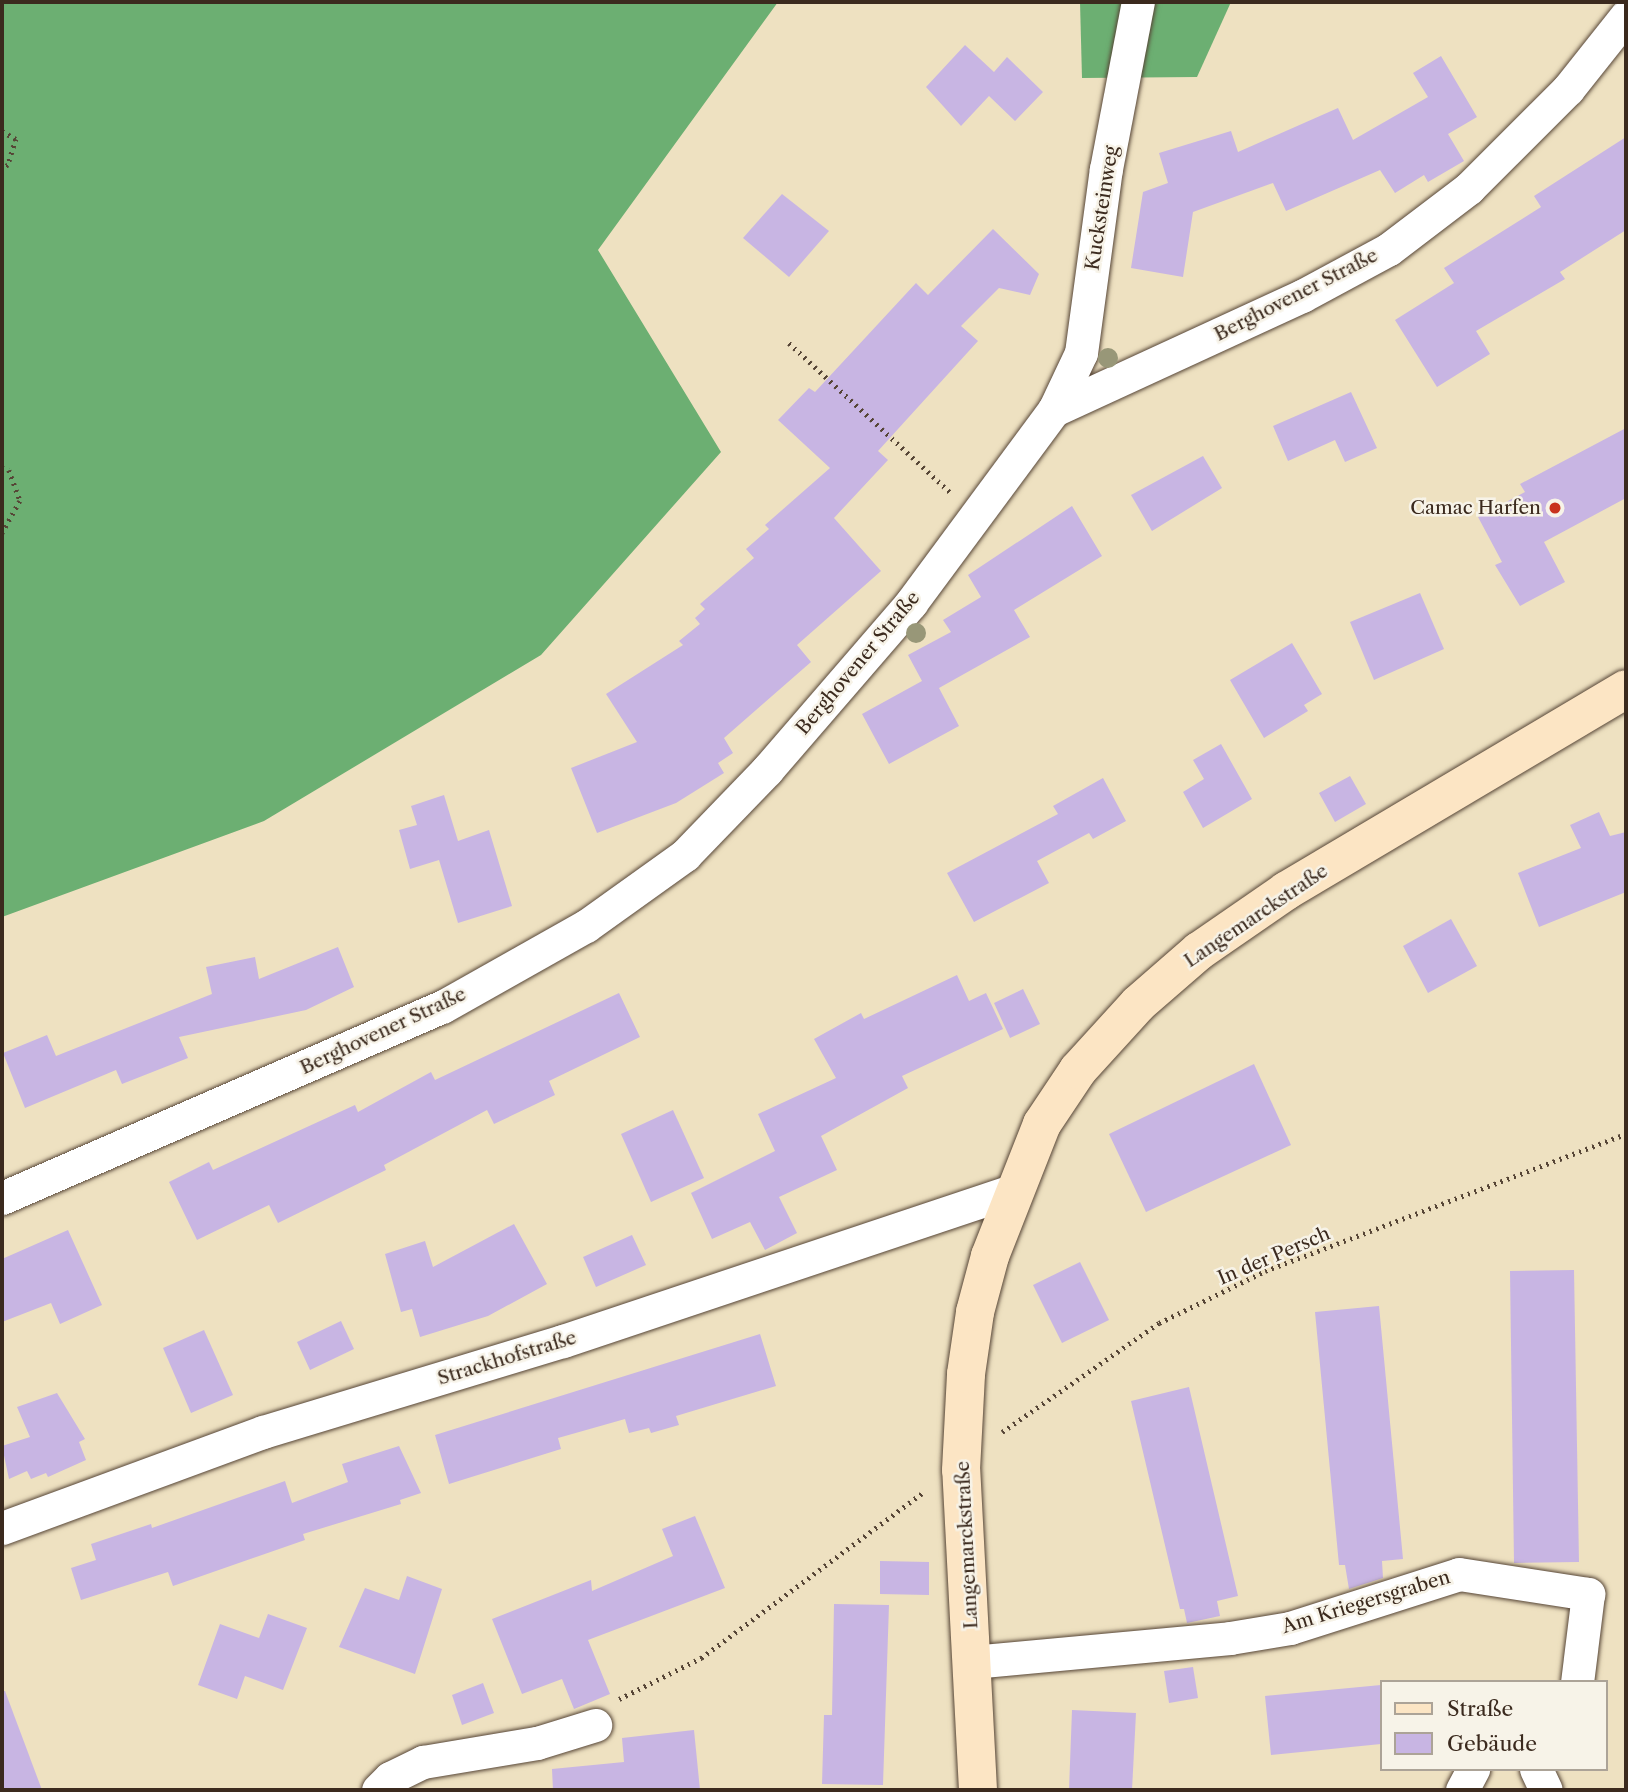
<!DOCTYPE html>
<meta charset="utf-8">
<style>
body{margin:0}
#map{position:relative;width:1628px;height:1792px;overflow:hidden;background:#eee1c1;font-family:"Libre Caslon Text",serif}
div>[style]{position:absolute}
.forest>*{inset:0;background:#6caf72}
.building>*{inset:0;background:#c8b5e3}
.path>*{height:4.5px;margin-top:-2.25px;transform-origin:0;background:repeating-linear-gradient(90deg,#564536 0 2px,transparent 0 7px)}
.roads{filter:drop-shadow(0 0 2px #564536) drop-shadow(0 0 2px #564536)}
.street>*{height:33px;margin:-16.5px;padding:0 16.5px;transform-origin:16.5px;border-radius:16.5px;background:#fff}
.secondary>*{height:38px;margin:-19px;padding:0 19px;transform-origin:19px;border-radius:19px;background:#fce5c4}
.trees>*{width:20px;height:20px;margin:-10px;border-radius:50%;background:#989778}
.dots>*{width:19px;height:19px;translate:-50% -50%;box-sizing:border-box;border:4px solid #f7f3e8;border-radius:50%}
span{translate:-50% -50%;white-space:nowrap;text-align:center;line-height:1.15;-webkit-text-stroke:5px #f7f3e8;paint-order:stroke}
.street-label{font-size:19px;color:#3b2a1e}
.poi-label{font-size:19px;color:#3b2a1e}
.right{translate:-100% -50%;text-align:right}
.frame{position:absolute;inset:0;border:4px solid #3b2a1e;pointer-events:none}
.legend{position:absolute;left:1380px;top:1680px;width:228px;height:91px;box-sizing:border-box;background:#f7f3e8;border:2px solid #aca397;margin:0;padding:9px 12px;list-style:none;font-size:21px;color:#3b2a1e}
.legend li{display:flex;align-items:center;gap:14px;height:35px}
.legend b{width:35px;border:2px solid #aca397}
</style>
<div id="map">
<div class="forest">
<i style="clip-path:polygon(2px 2px,778px 2px,598px 250px,721px 452px,541px 655px,264px 821px,2px 917px)"></i>
<i style="clip-path:polygon(1080px 2px,1231px 2px,1197px 77px,1082px 78px)"></i>
</div>
<div class="building">
<i style="clip-path:polygon(965px 45px,994px 72px,1007px 57px,1043px 92px,1015px 121px,989px 96px,961px 126px,926px 87px)"></i>
<i style="clip-path:polygon(1441px 56px,1477px 117px,1448px 134px,1464px 161px,1428px 182px,1424px 175px,1395px 193px,1380px 170px,1286px 211px,1273px 183px,1193px 212px,1183px 277px,1131px 268px,1143px 192px,1168px 183px,1159px 153px,1231px 131px,1238px 152px,1338px 108px,1353px 140px,1428px 97px,1413px 73px)"></i>
<i style="clip-path:polygon(1626px 137px,1626px 230px,1560px 272px,1565px 279px,1476px 331px,1490px 354px,1437px 387px,1395px 320px,1454px 283px,1444px 268px,1541px 207px,1534px 196px)"></i>
<i style="clip-path:polygon(782px 194px,829px 231px,789px 277px,743px 238px)"></i>
<i style="clip-path:polygon(993px 229px,1039px 274px,1030px 295px,999px 288px,961px 326px,978px 341px,878px 451px,888px 460px,834px 518px,881px 571px,797px 645px,811px 662px,724px 738px,733px 753px,718px 763px,724px 773px,676px 803px,597px 833px,571px 768px,637px 742px,606px 694px,683px 645px,679px 641px,700px 624px,695px 618px,705px 609px,700px 604px,754px 558px,746px 549px,769px 529px,765px 525px,830px 468px,778px 420px,809px 388px,815px 392px,916px 283px,928px 295px)"></i>
<i style="clip-path:polygon(1351px 392px,1377px 448px,1345px 462px,1335px 440px,1288px 461px,1273px 426px)"></i>
<i style="clip-path:polygon(1626px 428px,1626px 498px,1544px 542px,1565px 582px,1520px 606px,1495px 565px,1502px 562px,1478px 517px,1525px 492px,1520px 484px)"></i>
<i style="clip-path:polygon(1203px 456px,1222px 488px,1152px 531px,1131px 495px)"></i>
<i style="clip-path:polygon(1072px 506px,1102px 556px,1014px 610px,1030px 637px,939px 688px,959px 726px,889px 764px,862px 714px,922px 681px,908px 655px,951px 632px,943px 620px,981px 597px,968px 575px)"></i>
<i style="clip-path:polygon(1420px 593px,1444px 649px,1374px 680px,1350px 622px)"></i>
<i style="clip-path:polygon(1292px 643px,1322px 694px,1304px 705px,1308px 711px,1264px 738px,1230px 680px)"></i>
<i style="clip-path:polygon(1221px 744px,1252px 799px,1203px 828px,1183px 792px,1204px 779px,1193px 760px)"></i>
<i style="clip-path:polygon(1350px 776px,1366px 804px,1335px 822px,1319px 793px)"></i>
<i style="clip-path:polygon(1103px 778px,1126px 821px,1093px 839px,1089px 833px,1037px 861px,1049px 883px,974px 922px,947px 873px,1058px 814px,1053px 806px)"></i>
<i style="clip-path:polygon(444px 795px,458px 841px,489px 830px,512px 906px,458px 923px,439px 860px,410px 869px,399px 830px,417px 825px,411px 806px)"></i>
<i style="clip-path:polygon(1599px 812px,1610px 836px,1626px 832px,1626px 892px,1539px 927px,1518px 873px,1581px 848px,1570px 825px)"></i>
<i style="clip-path:polygon(1451px 919px,1477px 966px,1428px 993px,1403px 946px)"></i>
<i style="clip-path:polygon(338px 947px,354px 987px,306px 1010px,179px 1037px,188px 1058px,122px 1084px,116px 1070px,25px 1108px,3px 1053px,47px 1035px,56px 1056px,212px 994px,206px 967px,255px 957px,259px 979px)"></i>
<i style="clip-path:polygon(957px 975px,969px 1001px,986px 993px,1003px 1029px,902px 1076px,908px 1088px,821px 1136px,837px 1170px,779px 1197px,797px 1233px,765px 1250px,750px 1222px,712px 1239px,691px 1193px,775px 1151px,758px 1114px,836px 1078px,814px 1039px,861px 1013px,864px 1019px)"></i>
<i style="clip-path:polygon(1023px 989px,1040px 1024px,1010px 1038px,994px 1003px)"></i>
<i style="clip-path:polygon(619px 993px,640px 1037px,549px 1081px,555px 1095px,494px 1124px,487px 1110px,384px 1165px,386px 1170px,278px 1223px,269px 1205px,197px 1240px,169px 1182px,209px 1162px,213px 1170px,355px 1105px,358px 1112px,431px 1072px,435px 1080px)"></i>
<i style="clip-path:polygon(1254px 1064px,1291px 1145px,1146px 1212px,1109px 1134px)"></i>
<i style="clip-path:polygon(673px 1110px,704px 1178px,651px 1202px,621px 1134px)"></i>
<i style="clip-path:polygon(514px 1224px,547px 1284px,488px 1316px,420px 1337px,412px 1309px,401px 1312px,385px 1254px,425px 1241px,433px 1267px)"></i>
<i style="clip-path:polygon(68px 1230px,102px 1305px,60px 1324px,51px 1303px,2px 1322px,2px 1259px)"></i>
<i style="clip-path:polygon(632px 1235px,646px 1265px,596px 1287px,583px 1257px)"></i>
<i style="clip-path:polygon(1080px 1262px,1109px 1320px,1062px 1343px,1033px 1285px)"></i>
<i style="clip-path:polygon(1574px 1270px,1579px 1562px,1514px 1563px,1510px 1271px)"></i>
<i style="clip-path:polygon(1379px 1306px,1403px 1559px,1382px 1561px,1383px 1578px,1349px 1589px,1345px 1565px,1339px 1565px,1315px 1312px)"></i>
<i style="clip-path:polygon(341px 1321px,354px 1349px,310px 1370px,297px 1342px)"></i>
<i style="clip-path:polygon(204px 1330px,233px 1395px,191px 1413px,163px 1348px)"></i>
<i style="clip-path:polygon(760px 1334px,776px 1386px,676px 1416px,679px 1425px,651px 1433px,649px 1428px,629px 1433px,625px 1419px,558px 1438px,561px 1449px,449px 1484px,435px 1435px)"></i>
<i style="clip-path:polygon(1189px 1387px,1238px 1596px,1217px 1601px,1220px 1616px,1187px 1623px,1184px 1609px,1180px 1609px,1131px 1401px)"></i>
<i style="clip-path:polygon(57px 1393px,85px 1439px,79px 1442px,86px 1460px,48px 1477px,46px 1473px,31px 1479px,27px 1471px,9px 1479px,2px 1446px,30px 1437px,17px 1407px)"></i>
<i style="clip-path:polygon(399px 1446px,421px 1493px,400px 1500px,401px 1504px,303px 1534px,305px 1540px,173px 1586px,168px 1572px,81px 1600px,71px 1568px,96px 1560px,91px 1544px,151px 1524px,152px 1528px,285px 1481px,292px 1503px,348px 1482px,342px 1464px)"></i>
<i style="clip-path:polygon(695px 1516px,725px 1588px,588px 1640px,610px 1694px,574px 1709px,562px 1679px,522px 1694px,492px 1619px,591px 1580px,592px 1591px,673px 1556px,662px 1529px)"></i>
<i style="clip-path:polygon(880px 1561px,929px 1562px,929px 1595px,880px 1594px)"></i>
<i style="clip-path:polygon(407px 1576px,442px 1589px,415px 1674px,339px 1647px,365px 1588px,399px 1600px)"></i>
<i style="clip-path:polygon(834px 1604px,889px 1605px,883px 1785px,822px 1784px,824px 1715px,832px 1715px)"></i>
<i style="clip-path:polygon(268px 1614px,307px 1628px,283px 1690px,245px 1676px,237px 1699px,198px 1685px,220px 1624px,259px 1638px)"></i>
<i style="clip-path:polygon(1193px 1667px,1198px 1698px,1169px 1703px,1164px 1671px)"></i>
<i style="clip-path:polygon(483px 1683px,494px 1713px,462px 1725px,452px 1695px)"></i>
<i style="clip-path:polygon(1381px 1685px,1381px 1744px,1271px 1755px,1265px 1696px)"></i>
<i style="clip-path:polygon(2px 1691px,5px 1691px,42px 1790px,2px 1790px)"></i>
<i style="clip-path:polygon(1072px 1710px,1136px 1713px,1132px 1790px,1069px 1790px)"></i>
<i style="clip-path:polygon(694px 1730px,700px 1790px,553px 1790px,552px 1769px,624px 1762px,622px 1738px)"></i>
</div>
<div class="path">
<i style="left:2px;top:131px;width:16px;rotate:30deg"></i>
<i style="left:16px;top:139px;width:27px;rotate:107deg"></i>
<i style="left:8px;top:165px;width:7px;rotate:146deg"></i>
<i style="left:789px;top:343px;width:219px;rotate:42.8deg"></i>
<i style="left:2px;top:468px;width:7px;rotate:16deg"></i>
<i style="left:9px;top:470px;width:33px;rotate:70deg"></i>
<i style="left:20px;top:501px;width:37px;rotate:119deg"></i>
<i style="left:1002px;top:1432px;width:191px;rotate:-34.8deg"></i>
<i style="left:1159px;top:1323px;width:118px;rotate:-26.1deg"></i>
<i style="left:1265px;top:1271px;width:386px;rotate:-20.8deg"></i>
<i style="left:619px;top:1699px;width:92px;rotate:-26.6deg"></i>
<i style="left:701px;top:1658px;width:278px;rotate:-36.7deg"></i>
</div>
<div class="roads">
<div class="street">
<i style="left:1054px;top:410px;width:63px;rotate:-64.7deg"></i>
<i style="left:1081px;top:353px;width:186px;rotate:-82.3deg"></i>
<i style="left:1106px;top:169px;width:170px;rotate:-79.2deg"></i>
<i style="left:2px;top:1198px;width:480px;rotate:-23.5deg"></i>
<i style="left:442px;top:1007px;width:165px;rotate:-29.4deg"></i>
<i style="left:586px;top:926px;width:122px;rotate:-35.6deg"></i>
<i style="left:685px;top:855px;width:118px;rotate:-46deg"></i>
<i style="left:767px;top:770px;width:221px;rotate:-49.2deg"></i>
<i style="left:911px;top:603px;width:240px;rotate:-53.5deg"></i>
<i style="left:1054px;top:410px;width:273px;rotate:-24.7deg"></i>
<i style="left:1302px;top:296px;width:99px;rotate:-28.4deg"></i>
<i style="left:1389px;top:249px;width:101px;rotate:-37.3deg"></i>
<i style="left:1469px;top:188px;width:140px;rotate:-45deg"></i>
<i style="left:1568px;top:89px;width:93px;rotate:-51.5deg"></i>
<i style="left:2px;top:1528px;width:278px;rotate:-20.2deg"></i>
<i style="left:263px;top:1432px;width:313px;rotate:-16.9deg"></i>
<i style="left:563px;top:1341px;width:475px;rotate:-18.5deg"></i>
<i style="left:972px;top:1662px;width:259px;rotate:-5.3deg"></i>
<i style="left:1230px;top:1638px;width:61px;rotate:-9.5deg"></i>
<i style="left:1290px;top:1628px;width:177px;rotate:-17.7deg"></i>
<i style="left:1459px;top:1574px;width:131px;rotate:8.8deg"></i>
<i style="left:1588px;top:1594px;width:89px;rotate:97.1deg"></i>
<i style="left:1536px;top:1769px;width:23px;rotate:65deg"></i>
<i style="left:378px;top:1790px;width:17px;rotate:-45deg"></i>
<i style="left:390px;top:1778px;width:37px;rotate:-26deg"></i>
<i style="left:423px;top:1762px;width:116px;rotate:-9.5deg"></i>
<i style="left:537px;top:1743px;width:61px;rotate:-17.2deg"></i>
<i style="left:1462px;top:1790px;width:24px;rotate:-62deg"></i>
</div>
<div class="secondary">
<i style="left:978px;top:1790px;width:320px;rotate:-93deg"></i>
<i style="left:961px;top:1470px;width:96px;rotate:-87deg"></i>
<i style="left:966px;top:1374px;width:63px;rotate:-81.7deg"></i>
<i style="left:975px;top:1312px;width:58px;rotate:-75deg"></i>
<i style="left:990px;top:1256px;width:142px;rotate:-68.5deg"></i>
<i style="left:1042px;top:1124px;width:65px;rotate:-56.3deg"></i>
<i style="left:1078px;top:1070px;width:89px;rotate:-47.7deg"></i>
<i style="left:1138px;top:1004px;width:81px;rotate:-41deg"></i>
<i style="left:1199px;top:951px;width:106px;rotate:-34.6deg"></i>
<i style="left:1286px;top:891px;width:395px;rotate:-30.7deg"></i>
</div>
</div>
<div class="trees">
<i style="left:1108px;top:358px"></i>
<i style="left:916px;top:633px"></i>
</div>
<div class="dots">
<i style="left:1555px;top:508px;background:#c8321e"></i>
</div>
<div class="street-label">
<span style="left:1102px;top:208px;rotate:-81deg">Kucksteinweg</span>
<span style="left:1296px;top:295px;rotate:-27deg">Berghovener Straße</span>
<span style="left:858px;top:663px;rotate:-50deg">Berghovener Straße</span>
<span style="left:1256px;top:916px;rotate:-34deg">Langemarckstraße</span>
<span style="left:383px;top:1031px;rotate:-25deg">Berghovener Straße</span>
<span style="left:1274px;top:1256px;rotate:-23deg">In der Persch</span>
<span style="left:507px;top:1358px;rotate:-17deg">Strackhofstraße</span>
<span style="left:967px;top:1545px;rotate:-93deg">Langemarckstraße</span>
<span style="left:1366px;top:1602px;rotate:-17deg">Am Kriegersgraben</span>
</div>
<div class="poi-label">
<span class="right" style="left:1541px;top:508px">Camac Harfen</span>
</div>
<div class="frame"></div>
<ul class="legend">
<li><b style="height:9px;background:#fce5c4"></b>Straße</li>
<li><b style="height:19px;background:#c8b5e3"></b>Gebäude</li>
</ul>
</div>
